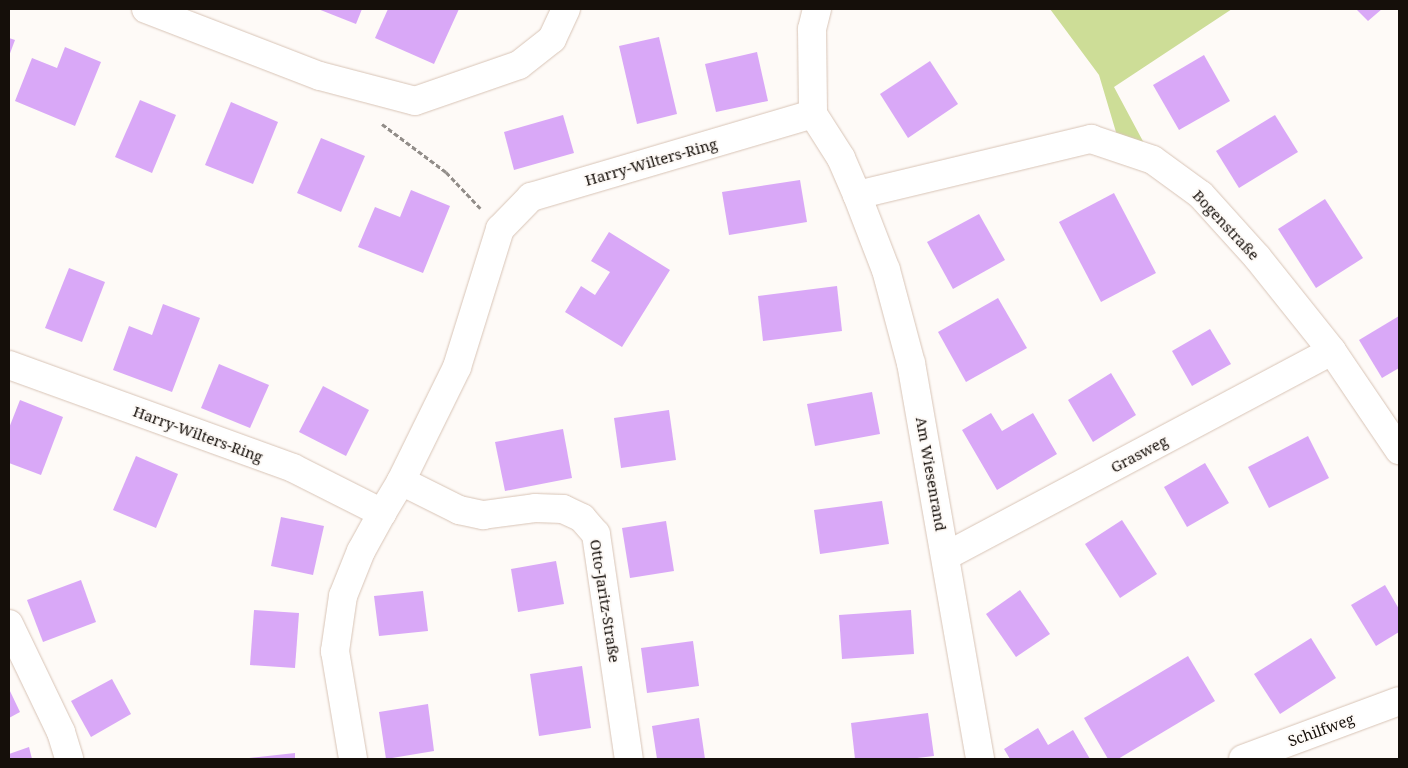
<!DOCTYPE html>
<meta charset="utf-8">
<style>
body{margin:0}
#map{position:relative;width:1408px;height:768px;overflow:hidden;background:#fefaf7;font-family:"Noto Serif",serif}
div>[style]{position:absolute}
.green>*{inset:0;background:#cddd97}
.building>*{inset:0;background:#d9a8f7}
.path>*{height:3px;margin-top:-1.5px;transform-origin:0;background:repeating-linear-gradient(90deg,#928d89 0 5px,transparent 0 7.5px)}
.roads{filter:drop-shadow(0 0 1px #d8c4b6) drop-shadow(0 0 1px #d8c4b6)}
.minor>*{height:28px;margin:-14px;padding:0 14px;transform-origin:14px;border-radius:14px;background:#fff}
span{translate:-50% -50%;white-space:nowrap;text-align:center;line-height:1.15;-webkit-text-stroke:4px #fefaf7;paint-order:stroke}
.street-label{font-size:15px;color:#150f0a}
.frame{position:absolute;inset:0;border:10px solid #150f0a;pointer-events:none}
</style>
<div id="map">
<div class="green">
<i style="clip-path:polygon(1050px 9px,1232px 9px,1114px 87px,1153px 160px,1121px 149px,1099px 75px)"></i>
</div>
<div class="building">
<i style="clip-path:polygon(318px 9px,362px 9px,356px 24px)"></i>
<i style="clip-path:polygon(388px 9px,459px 9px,434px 64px,375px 38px)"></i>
<i style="clip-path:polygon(1356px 9px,1382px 9px,1368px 21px)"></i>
<i style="clip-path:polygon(659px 37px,677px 114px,637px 124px,619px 46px)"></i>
<i style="clip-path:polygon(9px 38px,15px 40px,9px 56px)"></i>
<i style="clip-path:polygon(65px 47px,101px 62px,75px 126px,15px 101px,32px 58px,57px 68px)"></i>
<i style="clip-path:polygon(757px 52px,768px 101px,716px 112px,705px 64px)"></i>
<i style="clip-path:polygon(1204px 55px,1230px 101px,1179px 130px,1153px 85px)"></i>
<i style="clip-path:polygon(930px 61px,958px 104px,908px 138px,880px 94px)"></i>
<i style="clip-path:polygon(140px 100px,176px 115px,152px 173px,115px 157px)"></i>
<i style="clip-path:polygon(231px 102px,278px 122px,253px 184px,205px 165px)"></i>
<i style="clip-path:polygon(563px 115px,574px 153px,514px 170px,504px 132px)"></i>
<i style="clip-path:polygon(1275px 115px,1298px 152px,1239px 188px,1216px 151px)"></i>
<i style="clip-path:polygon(321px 138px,365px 156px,341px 212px,297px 193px)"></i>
<i style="clip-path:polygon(800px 180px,807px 222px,729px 235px,722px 192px)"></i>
<i style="clip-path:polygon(411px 190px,450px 206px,423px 273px,358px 247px,375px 207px,400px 217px)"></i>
<i style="clip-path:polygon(1114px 193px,1156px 273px,1101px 302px,1059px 222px)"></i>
<i style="clip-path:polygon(1325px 199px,1363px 258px,1316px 288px,1278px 229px)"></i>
<i style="clip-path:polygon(979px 214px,1005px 260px,953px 289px,927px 242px)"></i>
<i style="clip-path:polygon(609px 232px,670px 270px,622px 347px,565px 312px,581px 286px,595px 295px,610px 272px,591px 261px)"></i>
<i style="clip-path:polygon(69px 268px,105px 282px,82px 342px,45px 328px)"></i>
<i style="clip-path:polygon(837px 286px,842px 331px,763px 341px,758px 296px)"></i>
<i style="clip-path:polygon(998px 298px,1027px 348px,966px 382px,938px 332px)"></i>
<i style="clip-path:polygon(163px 304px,200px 318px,172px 392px,113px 370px,129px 326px,152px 335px)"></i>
<i style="clip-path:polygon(1399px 316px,1399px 368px,1382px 378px,1359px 340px)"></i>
<i style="clip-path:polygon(1210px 329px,1231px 364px,1192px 386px,1172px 351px)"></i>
<i style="clip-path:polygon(219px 364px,269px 385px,250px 428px,201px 408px)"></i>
<i style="clip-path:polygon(1111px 373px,1136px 415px,1093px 442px,1068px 400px)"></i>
<i style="clip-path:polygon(323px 386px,369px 410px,346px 456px,299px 432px)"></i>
<i style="clip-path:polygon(872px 392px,880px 434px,815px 446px,807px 404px)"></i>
<i style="clip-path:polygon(20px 400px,63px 417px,41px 475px,9px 463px,9px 428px)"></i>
<i style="clip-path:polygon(669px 410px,676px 460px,621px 468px,614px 418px)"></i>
<i style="clip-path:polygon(991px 413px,1002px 431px,1033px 413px,1057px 454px,997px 490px,962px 430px)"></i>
<i style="clip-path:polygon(563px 429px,572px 478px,505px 491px,495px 442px)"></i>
<i style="clip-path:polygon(1308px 436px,1329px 478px,1269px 508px,1248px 467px)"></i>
<i style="clip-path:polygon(136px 456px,178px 474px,156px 528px,113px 510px)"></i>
<i style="clip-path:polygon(1205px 463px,1229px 503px,1187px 527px,1164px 487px)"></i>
<i style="clip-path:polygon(882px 501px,889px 544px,820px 554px,814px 510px)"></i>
<i style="clip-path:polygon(281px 517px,324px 526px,313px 575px,271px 566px)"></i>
<i style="clip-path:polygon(1122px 520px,1157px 574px,1120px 598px,1085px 544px)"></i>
<i style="clip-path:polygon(666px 521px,674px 571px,630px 578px,622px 528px)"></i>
<i style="clip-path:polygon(556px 561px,564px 604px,518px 612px,511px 569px)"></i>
<i style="clip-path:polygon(81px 580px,96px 622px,43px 642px,27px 600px)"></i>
<i style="clip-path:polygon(1385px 585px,1399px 609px,1399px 632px,1376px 646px,1351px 605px)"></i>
<i style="clip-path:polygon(1020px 590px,1050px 634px,1016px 657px,986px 614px)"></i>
<i style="clip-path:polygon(423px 591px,428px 631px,379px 636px,374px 596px)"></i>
<i style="clip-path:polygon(254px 610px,299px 613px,295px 668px,250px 665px)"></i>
<i style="clip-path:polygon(911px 610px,914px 654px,842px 659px,839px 615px)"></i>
<i style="clip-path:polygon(1311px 638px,1336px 678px,1280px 714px,1254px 674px)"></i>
<i style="clip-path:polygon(693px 641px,699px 686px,647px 693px,641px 648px)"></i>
<i style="clip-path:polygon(1188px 656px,1215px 701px,1118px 759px,1108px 759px,1084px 718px)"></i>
<i style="clip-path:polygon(582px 666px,591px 728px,539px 736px,530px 674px)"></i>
<i style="clip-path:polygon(112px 679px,131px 714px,91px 737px,71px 701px)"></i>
<i style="clip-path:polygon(9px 689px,20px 712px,9px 718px)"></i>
<i style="clip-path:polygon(428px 704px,434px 751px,386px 759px,379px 712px)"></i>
<i style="clip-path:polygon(928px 713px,934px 756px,909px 759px,855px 759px,851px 723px)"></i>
<i style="clip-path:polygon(699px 718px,705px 759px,657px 759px,652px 726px)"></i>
<i style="clip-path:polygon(1038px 728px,1048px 745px,1073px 730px,1090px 759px,1010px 759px,1004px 749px)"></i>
<i style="clip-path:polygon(29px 747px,32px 759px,9px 759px,9px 754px)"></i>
<i style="clip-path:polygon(295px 753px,295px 759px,249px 759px,249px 758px)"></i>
</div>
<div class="path">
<i style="left:382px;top:124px;width:80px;rotate:36.9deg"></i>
<i style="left:446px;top:172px;width:50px;rotate:46.6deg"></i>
</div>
<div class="roads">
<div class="minor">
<i style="left:146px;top:9px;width:186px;rotate:21.1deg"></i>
<i style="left:320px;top:76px;width:98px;rotate:14.7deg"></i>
<i style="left:415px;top:101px;width:110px;rotate:-19.1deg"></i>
<i style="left:519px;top:65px;width:42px;rotate:-38.2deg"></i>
<i style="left:552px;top:39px;width:33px;rotate:-65deg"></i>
<i style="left:817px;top:9px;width:21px;rotate:104deg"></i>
<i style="left:812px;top:29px;width:85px;rotate:89.3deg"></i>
<i style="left:813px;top:114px;width:52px;rotate:57.5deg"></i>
<i style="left:841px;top:158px;width:40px;rotate:66.6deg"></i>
<i style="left:857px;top:195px;width:80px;rotate:68.9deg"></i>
<i style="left:886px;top:270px;width:96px;rotate:75deg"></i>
<i style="left:911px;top:363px;width:402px;rotate:80.1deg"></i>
<i style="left:857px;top:195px;width:241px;rotate:-13.5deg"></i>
<i style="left:1091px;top:139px;width:65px;rotate:18.7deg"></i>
<i style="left:1153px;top:160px;width:59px;rotate:36.1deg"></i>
<i style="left:1201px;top:195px;width:84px;rotate:47.9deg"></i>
<i style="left:1257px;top:257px;width:120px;rotate:51.4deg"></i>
<i style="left:1332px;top:351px;width:120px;rotate:55.9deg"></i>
<i style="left:9px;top:365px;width:302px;rotate:19.9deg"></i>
<i style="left:293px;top:468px;width:100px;rotate:26.8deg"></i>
<i style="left:382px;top:513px;width:43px;rotate:118.9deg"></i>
<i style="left:361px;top:551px;width:48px;rotate:111.8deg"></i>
<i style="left:343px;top:596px;width:56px;rotate:98.3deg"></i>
<i style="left:335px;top:651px;width:109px;rotate:80.5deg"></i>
<i style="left:401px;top:481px;width:65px;rotate:26.6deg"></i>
<i style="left:459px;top:510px;width:25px;rotate:12deg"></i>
<i style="left:483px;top:515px;width:52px;rotate:-7.7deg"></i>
<i style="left:535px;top:508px;width:28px;rotate:2deg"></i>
<i style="left:563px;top:509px;width:21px;rotate:25deg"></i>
<i style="left:582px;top:518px;width:21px;rotate:49deg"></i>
<i style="left:596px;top:534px;width:227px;rotate:81.7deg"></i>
<i style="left:382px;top:513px;width:37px;rotate:-59deg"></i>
<i style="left:401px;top:481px;width:127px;rotate:-63.8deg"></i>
<i style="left:457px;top:367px;width:145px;rotate:-72.7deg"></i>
<i style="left:500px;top:229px;width:45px;rotate:-45.9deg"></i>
<i style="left:531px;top:197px;width:294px;rotate:-16.4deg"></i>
<i style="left:946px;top:556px;width:437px;rotate:-28deg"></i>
<i style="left:9px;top:624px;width:120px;rotate:64.3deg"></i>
<i style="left:61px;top:732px;width:28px;rotate:73deg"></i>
<i style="left:1243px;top:759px;width:166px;rotate:-20.4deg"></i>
</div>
</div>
<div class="street-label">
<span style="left:651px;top:162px;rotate:-16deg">Harry-Wilters-Ring</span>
<span style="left:1226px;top:225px;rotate:47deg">Bogenstraße</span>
<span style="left:198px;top:434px;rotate:20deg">Harry-Wilters-Ring</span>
<span style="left:1139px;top:454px;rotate:-28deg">Grasweg</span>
<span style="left:931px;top:474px;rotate:80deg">Am Wiesenrand</span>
<span style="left:605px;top:601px;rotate:81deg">Otto-Jaritz-Straße</span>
<span style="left:1321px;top:730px;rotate:-20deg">Schilfweg</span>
</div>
<div class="frame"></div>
</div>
